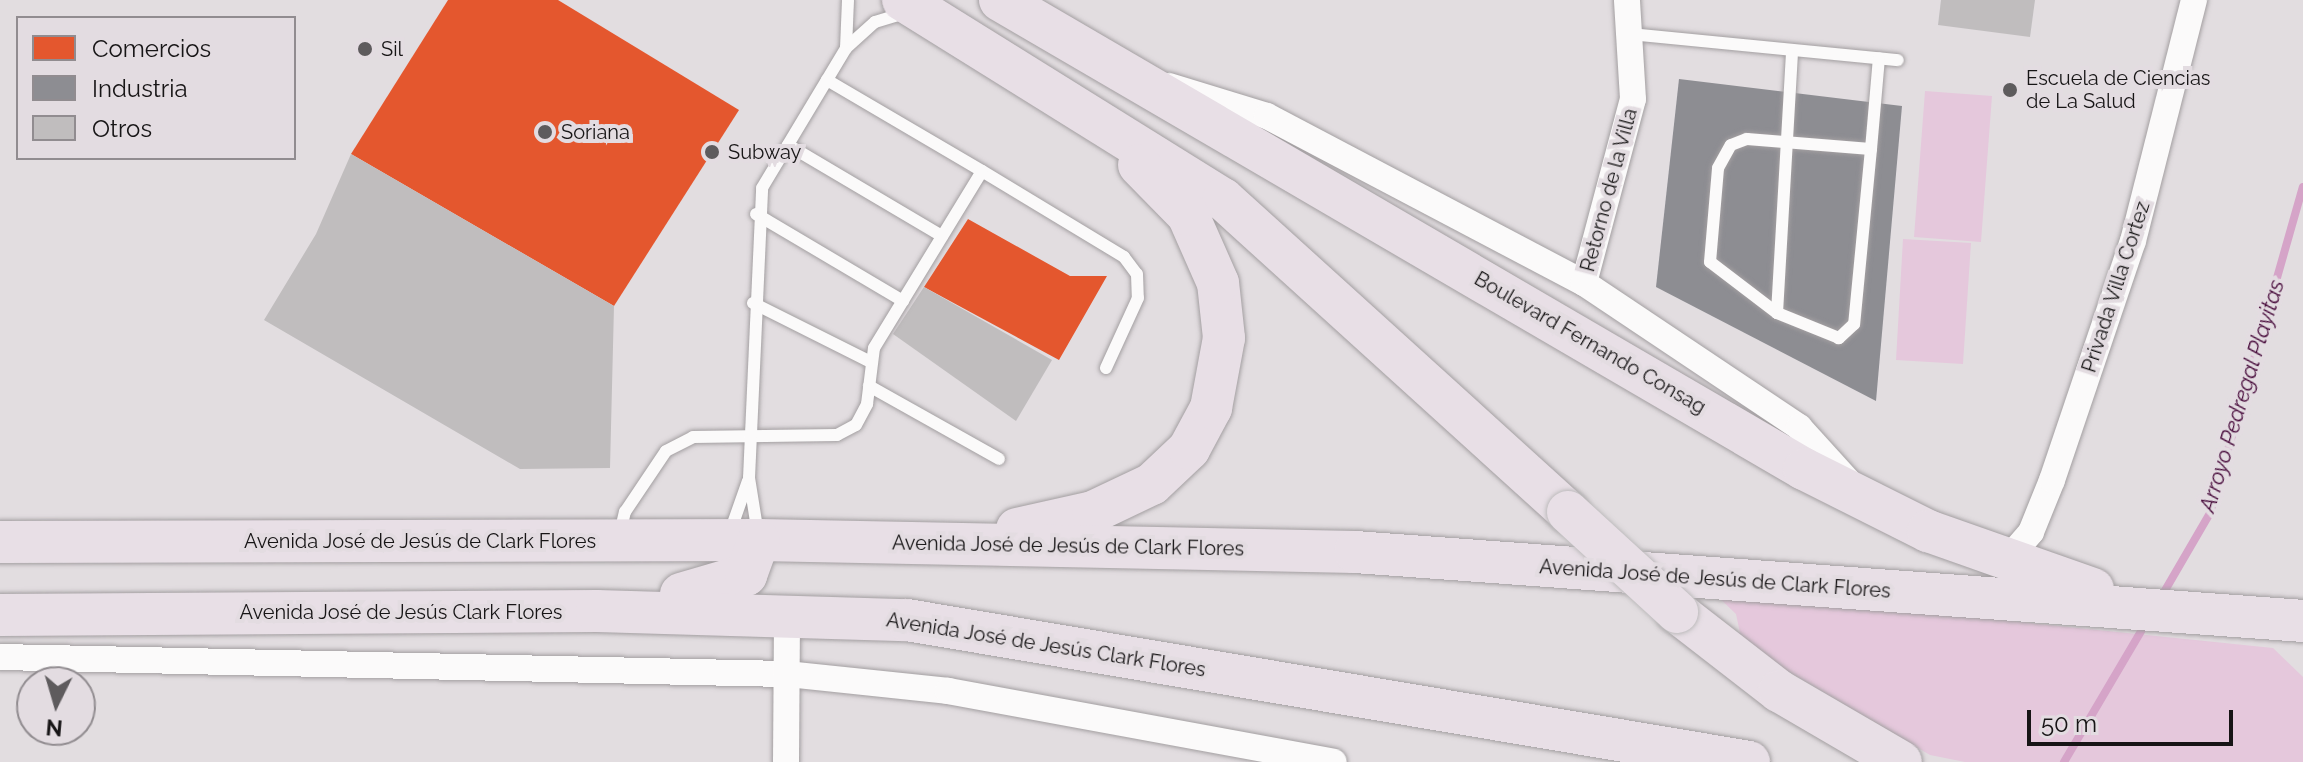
<!DOCTYPE html>
<meta charset="utf-8">
<style>
body{margin:0}
#map{position:relative;width:2303px;height:762px;overflow:hidden;background:#e2dde0;font-family:Raleway,sans-serif}
div>[style]{position:absolute}
.green>*{inset:0;background:#e5c8dc}
.shops>*{inset:0;background:#e4572e}
.industry>*{inset:0;background:#8d8d92}
.stream>*{height:8px;margin:-4px;padding:0 4px;transform-origin:4px;border-radius:4px;background:#d5a4c8}
.building>*{inset:0;background:#c0bdbe}
.roads{filter:drop-shadow(0 0 2px #a39fa1) drop-shadow(0 0 2px #a39fa1)}
.service>*{height:12px;margin:-6px;padding:0 6px;transform-origin:6px;border-radius:6px;background:#fbfafa}
.minor>*{height:26px;margin:-13px;padding:0 13px;transform-origin:13px;border-radius:13px;background:#fbfafa}
.trunk>*{height:42px;margin:-21px;padding:0 21px;transform-origin:21px;border-radius:21px;background:#e8dfe6}
.bridges{filter:drop-shadow(0 0 2px #bdbbbc) drop-shadow(0 0 2px #bdbbbc)}
.trunk-bridge>*{height:42px;margin:-21px;padding:0 21px;transform-origin:21px;border-radius:21px;background:#e8dfe6}
.dots>*{width:22px;height:22px;translate:-50% -50%;box-sizing:border-box;border:4px solid #e3dce1;border-radius:50%}
span{translate:-50% -50%;white-space:nowrap;text-align:center;line-height:1.15;-webkit-text-stroke:8px #e3dce1;paint-order:stroke}
.poi-label{font-size:20px;color:#171516}
.left{translate:0 -50%;text-align:left}
.street-label{font-size:20px;color:#171516}
.water-label{font-size:22px;color:#490d3d;font-style:italic}
.legend{position:absolute;left:16px;top:16px;width:280px;height:144px;box-sizing:border-box;background:#e3dce1;border:2px solid #918c90;margin:0;padding:10px 14px;list-style:none;font-size:24px;color:#171516}
.legend li{display:flex;align-items:center;gap:16px;height:40px}
.legend b{width:40px;border:2px solid #918c90}
.north{position:absolute;left:16px;top:666px;width:80px;height:80px;box-sizing:border-box;background:#e3dce1;border:2px solid #918c90;border-radius:50%;rotate:185deg;font-size:22px;font-weight:700;line-height:32px;text-align:center;color:#171516}
.north::after{content:'';display:block;margin:auto;width:28px;height:36px;background:#5e5b5d;clip-path:polygon(50% 0,100% 100%,50% 72%,0 100%)}
.scale{position:absolute;left:2027px;top:710px;width:206px;height:36px;box-sizing:border-box;border:4px solid #171516;border-top:0;padding-left:10px;font-size:24px;line-height:28px;white-space:nowrap;color:#171516;-webkit-text-stroke:6px #e3dce1;paint-order:stroke}
</style>
<div id="map">
<div class="green">
<i style="clip-path:polygon(1925px 91px,1992px 96px,1981px 242px,1914px 237px)"></i>
<i style="clip-path:polygon(1903px 239px,1971px 243px,1963px 364px,1896px 360px)"></i>
<i style="clip-path:polygon(1711px 590px,2273px 648px,2303px 677px,2303px 762px,1965px 762px,1930px 755px,1715px 628px,1740px 633px,1736px 614px)"></i>
</div>
<div class="shops">
<i style="clip-path:polygon(448px 0,558px 0,739px 110px,614px 306px,351px 154px)"></i>
<i style="clip-path:polygon(968px 219px,1070px 276px,1107px 276px,1059px 360px,924px 287px)"></i>
</div>
<div class="industry">
<i style="clip-path:polygon(1679px 79px,1902px 106px,1876px 401px,1656px 287px)"></i>
</div>
<div class="stream">
<i style="left:2160px;top:599px;width:99px;rotate:-59.8deg"></i>
<i style="left:2210px;top:513px;width:339px;rotate:-74.1deg"></i>
<i style="left:2064px;top:762px;width:164px;rotate:-59.5deg"></i>
</div>
<div class="building">
<i style="clip-path:polygon(1941px 0,2035px 0,2030px 37px,1938px 25px)"></i>
<i style="clip-path:polygon(351px 154px,614px 306px,610px 468px,520px 469px,264px 320px,316px 234px)"></i>
<i style="clip-path:polygon(924px 287px,1052px 360px,1016px 421px,893px 334px)"></i>
</div>
<div class="roads">
<div class="service">
<i style="left:1631px;top:34px;width:268px;rotate:5.6deg"></i>
<i style="left:846px;top:48px;width:48px;rotate:-87.6deg"></i>
<i style="left:1747px;top:139px;width:124px;rotate:4.6deg"></i>
<i style="left:1871px;top:149px;width:176px;rotate:95.5deg"></i>
<i style="left:1854px;top:324px;width:21px;rotate:137deg"></i>
<i style="left:1839px;top:338px;width:67px;rotate:-158deg"></i>
<i style="left:1777px;top:313px;width:84px;rotate:-142.7deg"></i>
<i style="left:1710px;top:262px;width:94px;rotate:-85.1deg"></i>
<i style="left:1718px;top:168px;width:26px;rotate:-61deg"></i>
<i style="left:1731px;top:145px;width:17px;rotate:-21deg"></i>
<i style="left:788px;top:145px;width:179px;rotate:30.6deg"></i>
<i style="left:1871px;top:149px;width:91px;rotate:-85deg"></i>
<i style="left:982px;top:171px;width:166px;rotate:31.2deg"></i>
<i style="left:1124px;top:257px;width:21px;rotate:53deg"></i>
<i style="left:1137px;top:274px;width:24px;rotate:88deg"></i>
<i style="left:1138px;top:298px;width:77px;rotate:114.6deg"></i>
<i style="left:756px;top:214px;width:171px;rotate:30.6deg"></i>
<i style="left:753px;top:303px;width:132px;rotate:26.6deg"></i>
<i style="left:1777px;top:313px;width:262px;rotate:-86.7deg"></i>
<i style="left:869px;top:386px;width:149px;rotate:29.3deg"></i>
<i style="left:730px;top:532px;width:54px;rotate:-70.6deg"></i>
<i style="left:620px;top:533px;width:22px;rotate:-77deg"></i>
<i style="left:625px;top:512px;width:73px;rotate:-56.1deg"></i>
<i style="left:666px;top:451px;width:30px;rotate:-27deg"></i>
<i style="left:693px;top:437px;width:144px;rotate:-0.8deg"></i>
<i style="left:837px;top:435px;width:21px;rotate:-28deg"></i>
<i style="left:856px;top:425px;width:24px;rotate:-62deg"></i>
<i style="left:867px;top:404px;width:56px;rotate:-82.9deg"></i>
<i style="left:874px;top:348px;width:207px;rotate:-58.6deg"></i>
<i style="left:982px;top:171px;width:180px;rotate:-149.6deg"></i>
<i style="left:758px;top:534px;width:57px;rotate:-99.1deg"></i>
<i style="left:749px;top:478px;width:290px;rotate:-87.4deg"></i>
<i style="left:762px;top:188px;width:163px;rotate:-59deg"></i>
<i style="left:846px;top:48px;width:39px;rotate:-42deg"></i>
<i style="left:875px;top:22px;width:31px;rotate:-17deg"></i>
</div>
<div class="minor">
<i style="left:1169px;top:86px;width:102px;rotate:17deg"></i>
<i style="left:1267px;top:116px;width:358px;rotate:27.8deg"></i>
<i style="left:1584px;top:283px;width:259px;rotate:33.8deg"></i>
<i style="left:1799px;top:427px;width:73px;rotate:47.8deg"></i>
<i style="left:1584px;top:283px;width:190px;rotate:-75.1deg"></i>
<i style="left:1633px;top:99px;width:99px;rotate:-93.5deg"></i>
<i style="left:2006px;top:561px;width:38px;rotate:-49deg"></i>
<i style="left:2031px;top:532px;width:56px;rotate:-68deg"></i>
<i style="left:2052px;top:480px;width:252px;rotate:-71.3deg"></i>
<i style="left:2133px;top:241px;width:249px;rotate:-75.8deg"></i>
<i style="left:0;top:657px;width:787px;rotate:1.24deg"></i>
<i style="left:787px;top:674px;width:162px;rotate:6deg"></i>
<i style="left:948px;top:691px;width:392px;rotate:10.4deg"></i>
<i style="left:786px;top:762px;width:150px;rotate:-89.6deg"></i>
</div>
<div class="trunk">
<i style="left:903px;top:0;width:377px;rotate:31.9deg"></i>
<i style="left:1223px;top:199px;width:466px;rotate:42.2deg"></i>
<i style="left:1000px;top:0;width:931px;rotate:30.26deg"></i>
<i style="left:1804px;top:469px;width:139px;rotate:26.6deg"></i>
<i style="left:1928px;top:531px;width:175px;rotate:19.4deg"></i>
<i style="left:1017px;top:529px;width:78px;rotate:-12.6deg"></i>
<i style="left:1093px;top:512px;width:65px;rotate:-25.4deg"></i>
<i style="left:1152px;top:484px;width:51px;rotate:-43.4deg"></i>
<i style="left:1189px;top:449px;width:47px;rotate:-61.8deg"></i>
<i style="left:1211px;top:408px;width:71px;rotate:-79.5deg"></i>
<i style="left:1224px;top:338px;width:55px;rotate:-96.2deg"></i>
<i style="left:1218px;top:283px;width:74px;rotate:-113.8deg"></i>
<i style="left:1188px;top:215px;width:70px;rotate:-134.4deg"></i>
<i style="left:0;top:542px;width:759px;rotate:-0.15deg"></i>
<i style="left:759px;top:540px;width:596px;rotate:1.15deg"></i>
<i style="left:1355px;top:552px;width:951px;rotate:4.16deg"></i>
<i style="left:681px;top:594px;width:68px;rotate:-16.3deg"></i>
<i style="left:746px;top:575px;width:37px;rotate:-70deg"></i>
<i style="left:1677px;top:612px;width:129px;rotate:37.8deg"></i>
<i style="left:1779px;top:691px;width:141px;rotate:30.2deg"></i>
<i style="left:0;top:615px;width:597px;rotate:-0.38deg"></i>
<i style="left:597px;top:611px;width:310px;rotate:1.7deg"></i>
<i style="left:907px;top:620px;width:854px;rotate:9.57deg"></i>
</div>
</div>
<div class="bridges">
<div class="trunk-bridge">
<i style="left:1568px;top:512px;width:148px;rotate:42.5deg"></i>
</div>
</div>
<div class="dots">
<i style="left:365px;top:49px;background:#5e5b5d"></i>
<i style="left:2010px;top:90px;background:#5e5b5d"></i>
<i style="left:545px;top:132px;background:#5e5b5d"></i>
<i style="left:712px;top:152px;background:#5e5b5d"></i>
</div>
<div class="poi-label">
<span class="left" style="left:381px;top:49px">Sil</span>
<span class="left" style="left:2026px;top:90px">Escuela de Ciencias<br>de La Salud</span>
<span class="left" style="left:561px;top:132px">Soriana</span>
<span class="left" style="left:728px;top:152px">Subway</span>
</div>
<div class="street-label">
<span style="left:1609px;top:190px;rotate:-75deg">Retorno de la Villa</span>
<span style="left:2116px;top:287px;rotate:-72deg">Privada Villa Cortez</span>
<span style="left:1590px;top:343px;rotate:30deg">Boulevard Fernando Consag</span>
<span style="left:420px;top:541px">Avenida José de Jesús de Clark Flores</span>
<span style="left:1068px;top:546px;rotate:1deg">Avenida José de Jesús de Clark Flores</span>
<span style="left:1715px;top:579px;rotate:4deg">Avenida José de Jesús de Clark Flores</span>
<span style="left:401px;top:612px">Avenida José de Jesús Clark Flores</span>
<span style="left:1046px;top:645px;rotate:9deg">Avenida José de Jesús Clark Flores</span>
</div>
<div class="water-label">
<span style="left:2242px;top:396px;rotate:-73deg">Arroyo Pedregal Playitas</span>
</div>
<ul class="legend">
<li><b style="height:22px;background:#e4572e"></b>Comercios</li>
<li><b style="height:22px;background:#8d8d92"></b>Industria</li>
<li><b style="height:22px;background:#c0bdbe"></b>Otros</li>
</ul>
<div class="north">N</div>
<div class="scale">50 m</div>
</div>
